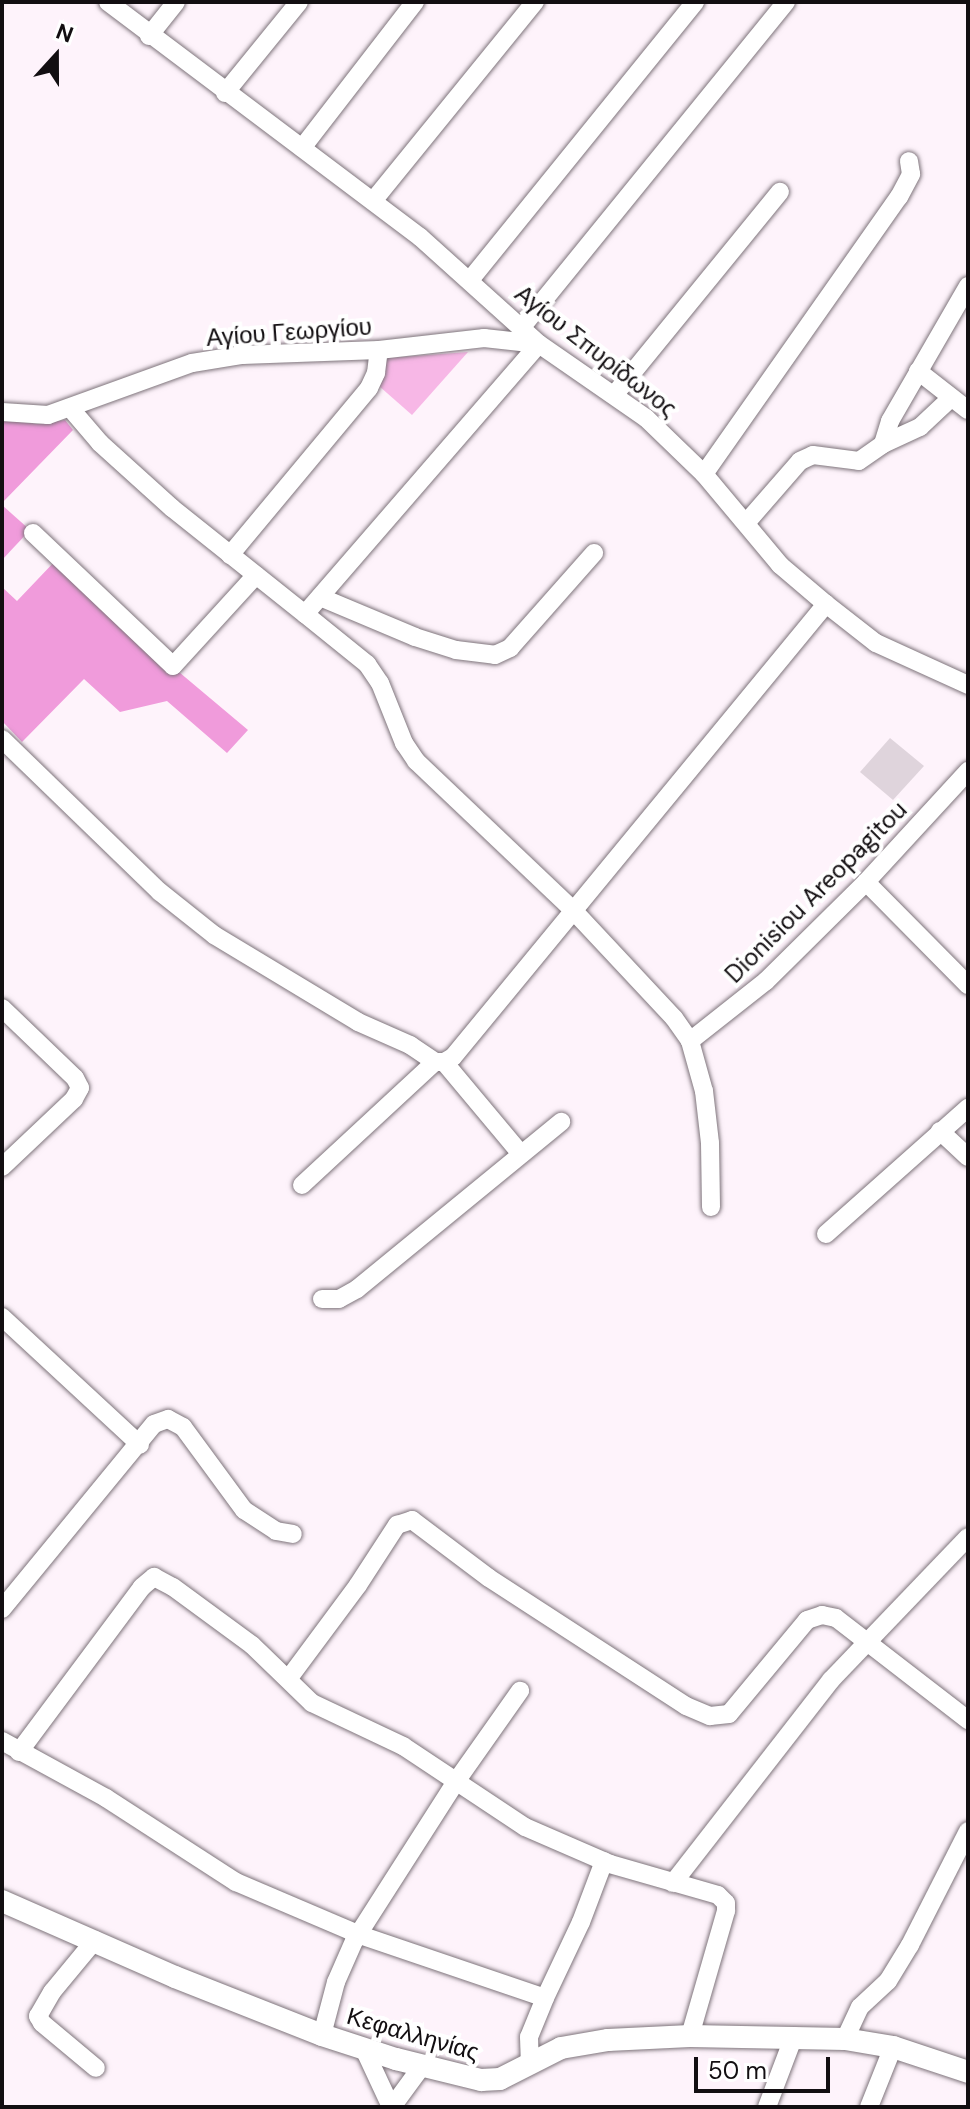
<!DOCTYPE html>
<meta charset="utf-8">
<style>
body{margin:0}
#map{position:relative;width:970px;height:2109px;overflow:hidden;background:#fef3fb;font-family:"DM Sans",sans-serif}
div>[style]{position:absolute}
.green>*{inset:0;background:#f7b7e6}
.forest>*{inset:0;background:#f09bdb}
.building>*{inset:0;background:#dfd4dc}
.roads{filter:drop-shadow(0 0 2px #7e747b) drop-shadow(0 0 2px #7e747b)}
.minor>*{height:18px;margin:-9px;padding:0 9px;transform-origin:9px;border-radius:9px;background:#fff}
.tertiary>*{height:22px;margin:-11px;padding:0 11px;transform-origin:11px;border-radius:11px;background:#fff}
span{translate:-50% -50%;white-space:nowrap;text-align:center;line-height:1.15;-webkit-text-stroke:8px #fff;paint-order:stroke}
.street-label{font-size:24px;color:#120e11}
.frame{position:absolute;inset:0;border:4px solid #120e11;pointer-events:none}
.north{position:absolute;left:16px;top:16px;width:80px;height:80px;-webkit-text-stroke:6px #fff;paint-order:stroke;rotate:21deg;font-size:22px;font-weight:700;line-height:32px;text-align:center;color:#120e11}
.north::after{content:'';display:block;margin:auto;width:28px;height:36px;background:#120e11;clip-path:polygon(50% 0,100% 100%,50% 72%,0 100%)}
.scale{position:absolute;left:694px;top:2057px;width:136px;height:36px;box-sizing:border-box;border:4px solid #120e11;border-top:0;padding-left:10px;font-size:24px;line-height:28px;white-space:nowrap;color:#120e11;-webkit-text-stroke:6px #fff;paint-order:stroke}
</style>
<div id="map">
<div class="green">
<i style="clip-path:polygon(468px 352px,412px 415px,379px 386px,387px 358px)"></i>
</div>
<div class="forest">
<i style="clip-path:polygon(10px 420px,37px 424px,65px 420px,73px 430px,2px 503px,2px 421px)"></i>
<i style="clip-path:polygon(2px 505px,30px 530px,2px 560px)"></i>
<i style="clip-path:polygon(57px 559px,123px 625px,248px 730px,227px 753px,167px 701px,120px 712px,84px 679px,22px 742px,2px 721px,2px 587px,17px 601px)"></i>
</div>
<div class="building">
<i style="clip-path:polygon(890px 738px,924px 766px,893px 800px,860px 772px)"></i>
</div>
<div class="roads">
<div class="minor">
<i style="left:108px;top:2px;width:391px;rotate:37deg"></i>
<i style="left:420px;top:237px;width:160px;rotate:42deg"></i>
<i style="left:539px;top:344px;width:130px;rotate:34.7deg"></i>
<i style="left:646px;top:418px;width:81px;rotate:44deg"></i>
<i style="left:704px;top:474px;width:119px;rotate:50.1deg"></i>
<i style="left:780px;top:565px;width:60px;rotate:40.3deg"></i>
<i style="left:826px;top:604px;width:63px;rotate:38deg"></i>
<i style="left:876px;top:643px;width:101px;rotate:24.5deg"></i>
<i style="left:149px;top:36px;width:43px;rotate:-51.5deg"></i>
<i style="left:225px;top:93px;width:117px;rotate:-50.9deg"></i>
<i style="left:302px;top:148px;width:185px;rotate:-52.3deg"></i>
<i style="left:373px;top:201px;width:257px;rotate:-50.9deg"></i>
<i style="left:470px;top:280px;width:358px;rotate:-51deg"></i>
<i style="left:521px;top:328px;width:420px;rotate:-50.9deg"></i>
<i style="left:918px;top:371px;width:63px;rotate:38deg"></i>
<i style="left:615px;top:394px;width:261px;rotate:-50.8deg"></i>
<i style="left:71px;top:409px;width:45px;rotate:49.5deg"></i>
<i style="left:100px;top:443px;width:97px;rotate:42.1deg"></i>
<i style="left:172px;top:508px;width:170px;rotate:38.6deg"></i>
<i style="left:305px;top:614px;width:357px;rotate:-49.1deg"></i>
<i style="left:2px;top:412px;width:46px;rotate:3.7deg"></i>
<i style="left:48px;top:415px;width:153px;rotate:-19.9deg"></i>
<i style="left:192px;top:363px;width:51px;rotate:-9.1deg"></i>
<i style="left:242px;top:355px;width:137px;rotate:-2.1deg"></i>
<i style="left:379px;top:350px;width:106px;rotate:-6.5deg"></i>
<i style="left:484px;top:338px;width:55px;rotate:6.2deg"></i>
<i style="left:883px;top:444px;width:24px;rotate:-73deg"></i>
<i style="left:890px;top:421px;width:156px;rotate:-60deg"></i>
<i style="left:704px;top:474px;width:339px;rotate:-54.9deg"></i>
<i style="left:899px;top:197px;width:26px;rotate:-62deg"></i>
<i style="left:911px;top:174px;width:13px;rotate:-99deg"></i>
<i style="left:746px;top:523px;width:82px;rotate:-48.9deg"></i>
<i style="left:800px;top:461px;width:14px;rotate:-25deg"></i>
<i style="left:813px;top:455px;width:46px;rotate:7.4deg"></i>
<i style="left:859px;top:461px;width:29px;rotate:-35deg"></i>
<i style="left:883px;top:444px;width:41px;rotate:-24.7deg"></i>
<i style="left:920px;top:427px;width:42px;rotate:-43.1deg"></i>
<i style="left:33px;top:533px;width:193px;rotate:43.5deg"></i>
<i style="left:173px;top:666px;width:123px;rotate:-47.6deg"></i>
<i style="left:230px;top:555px;width:217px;rotate:-50.2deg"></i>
<i style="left:369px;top:388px;width:17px;rotate:-65deg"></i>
<i style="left:376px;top:373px;width:23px;rotate:-83deg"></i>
<i style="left:320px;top:597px;width:103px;rotate:22.8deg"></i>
<i style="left:415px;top:637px;width:43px;rotate:17.6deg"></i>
<i style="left:456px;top:650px;width:39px;rotate:7deg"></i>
<i style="left:495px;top:655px;width:17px;rotate:-25deg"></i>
<i style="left:510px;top:648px;width:127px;rotate:-48.5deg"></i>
<i style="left:305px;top:614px;width:80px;rotate:38.9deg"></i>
<i style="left:367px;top:664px;width:23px;rotate:56deg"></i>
<i style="left:380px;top:683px;width:65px;rotate:68.2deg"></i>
<i style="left:404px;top:743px;width:22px;rotate:56deg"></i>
<i style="left:416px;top:761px;width:215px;rotate:43.5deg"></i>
<i style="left:572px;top:909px;width:149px;rotate:46.9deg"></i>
<i style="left:674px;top:1018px;width:28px;rotate:55deg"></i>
<i style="left:690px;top:1041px;width:52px;rotate:74.4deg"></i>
<i style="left:704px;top:1091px;width:52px;rotate:83.4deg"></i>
<i style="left:710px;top:1143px;width:64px;rotate:89.1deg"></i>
<i style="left:2px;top:739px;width:220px;rotate:44.1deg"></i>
<i style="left:160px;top:892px;width:69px;rotate:38.5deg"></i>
<i style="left:214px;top:935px;width:168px;rotate:31.1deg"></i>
<i style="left:358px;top:1022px;width:57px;rotate:23.9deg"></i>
<i style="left:410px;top:1045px;width:30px;rotate:34deg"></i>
<i style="left:435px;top:1062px;width:9px"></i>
<i style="left:444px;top:1062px;width:10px;rotate:-29deg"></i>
<i style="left:453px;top:1057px;width:587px;rotate:-50.53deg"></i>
<i style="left:866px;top:882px;width:145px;rotate:45.3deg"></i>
<i style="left:2px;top:1008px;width:101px;rotate:43.8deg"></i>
<i style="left:75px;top:1078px;width:11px;rotate:63deg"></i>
<i style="left:80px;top:1088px;width:13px;rotate:119deg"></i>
<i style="left:74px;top:1099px;width:99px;rotate:136.6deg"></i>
<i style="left:690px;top:1041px;width:97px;rotate:-38.3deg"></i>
<i style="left:766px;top:981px;width:141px;rotate:-44.7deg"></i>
<i style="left:866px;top:882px;width:151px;rotate:-47.4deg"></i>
<i style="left:444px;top:1062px;width:120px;rotate:50.1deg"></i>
<i style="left:940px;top:1131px;width:38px;rotate:43deg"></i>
<i style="left:302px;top:1185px;width:181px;rotate:-42.8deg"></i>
<i style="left:826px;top:1234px;width:190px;rotate:-41.6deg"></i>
<i style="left:322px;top:1299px;width:17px"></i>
<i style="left:339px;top:1299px;width:21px;rotate:-29deg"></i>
<i style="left:357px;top:1289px;width:264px;rotate:-39.3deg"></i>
<i style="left:2px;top:1317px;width:188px;rotate:42.8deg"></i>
<i style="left:2px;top:1609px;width:239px;rotate:-50.6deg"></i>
<i style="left:154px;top:1424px;width:15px;rotate:-20deg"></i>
<i style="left:168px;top:1419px;width:17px;rotate:28deg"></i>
<i style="left:183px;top:1427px;width:103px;rotate:53.7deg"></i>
<i style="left:244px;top:1510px;width:38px;rotate:33deg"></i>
<i style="left:276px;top:1531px;width:17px;rotate:10deg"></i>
<i style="left:289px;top:1678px;width:116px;rotate:-53.4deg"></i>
<i style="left:358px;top:1585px;width:72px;rotate:-57deg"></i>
<i style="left:397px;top:1525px;width:16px;rotate:-18deg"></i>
<i style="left:412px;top:1520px;width:96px;rotate:37deg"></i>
<i style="left:489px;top:1578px;width:235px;rotate:33deg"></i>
<i style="left:686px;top:1706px;width:26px;rotate:23deg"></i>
<i style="left:710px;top:1716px;width:19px;rotate:-6deg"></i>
<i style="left:729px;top:1714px;width:122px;rotate:-50.3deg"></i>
<i style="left:807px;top:1620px;width:16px;rotate:-18deg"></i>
<i style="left:822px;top:1615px;width:14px;rotate:12deg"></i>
<i style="left:836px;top:1618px;width:167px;rotate:37.7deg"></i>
<i style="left:2px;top:1741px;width:119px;rotate:28.7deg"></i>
<i style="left:106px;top:1798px;width:155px;rotate:32.9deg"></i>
<i style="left:236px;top:1882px;width:135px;rotate:23.1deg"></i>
<i style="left:360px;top:1935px;width:195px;rotate:18.8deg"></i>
<i style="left:545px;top:1998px;width:42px;rotate:112.3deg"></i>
<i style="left:529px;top:2037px;width:25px;rotate:88deg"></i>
<i style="left:19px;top:1752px;width:206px;rotate:-53.3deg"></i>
<i style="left:142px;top:1587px;width:16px;rotate:-40deg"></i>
<i style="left:154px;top:1577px;width:21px;rotate:28deg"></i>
<i style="left:173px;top:1587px;width:98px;rotate:36.3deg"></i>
<i style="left:252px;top:1645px;width:83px;rotate:44deg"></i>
<i style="left:312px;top:1703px;width:101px;rotate:25.3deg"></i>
<i style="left:403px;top:1746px;width:146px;rotate:33.6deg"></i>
<i style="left:525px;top:1827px;width:93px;rotate:23.5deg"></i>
<i style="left:610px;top:1864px;width:112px;rotate:16deg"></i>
<i style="left:718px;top:1895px;width:11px;rotate:45deg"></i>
<i style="left:726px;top:1903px;width:8px;rotate:90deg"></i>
<i style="left:726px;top:1911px;width:130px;rotate:106.1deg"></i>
<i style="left:673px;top:1883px;width:257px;rotate:-52.1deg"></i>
<i style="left:831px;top:1680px;width:198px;rotate:-46.2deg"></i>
<i style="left:95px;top:1940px;width:67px;rotate:129.6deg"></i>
<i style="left:52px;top:1992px;width:28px;rotate:120deg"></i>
<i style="left:38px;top:2016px;width:8px;rotate:60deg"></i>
<i style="left:42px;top:2023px;width:70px;rotate:39.8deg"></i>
<i style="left:545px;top:1998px;width:84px;rotate:-64.7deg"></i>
<i style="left:581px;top:1922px;width:65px;rotate:-69.3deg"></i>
<i style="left:322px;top:2035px;width:55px;rotate:-75.2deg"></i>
<i style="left:336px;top:1982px;width:45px;rotate:-66.3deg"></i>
<i style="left:354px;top:1941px;width:188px;rotate:-57.4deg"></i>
<i style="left:455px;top:1783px;width:113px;rotate:-54.8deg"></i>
<i style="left:845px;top:2039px;width:35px;rotate:-65deg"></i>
<i style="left:860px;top:2007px;width:38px;rotate:-43deg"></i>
<i style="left:888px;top:1981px;width:42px;rotate:-58.6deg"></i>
<i style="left:910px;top:1945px;width:128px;rotate:-63deg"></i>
<i style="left:364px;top:2049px;width:64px;rotate:65deg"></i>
<i style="left:392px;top:2107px;width:51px;rotate:-53.8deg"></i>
<i style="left:767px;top:2107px;width:76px;rotate:-69.2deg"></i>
<i style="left:869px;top:2107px;width:65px;rotate:-68.2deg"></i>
</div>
<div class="tertiary">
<i style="left:2px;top:1901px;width:189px;rotate:23.7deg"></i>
<i style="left:175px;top:1977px;width:158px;rotate:21.5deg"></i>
<i style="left:322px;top:2035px;width:78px;rotate:18deg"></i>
<i style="left:396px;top:2059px;width:88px;rotate:13.9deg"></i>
<i style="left:481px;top:2080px;width:19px;rotate:-3deg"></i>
<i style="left:500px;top:2079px;width:68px;rotate:-26.9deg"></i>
<i style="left:561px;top:2048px;width:48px;rotate:-9.7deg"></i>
<i style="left:608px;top:2040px;width:82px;rotate:-2.8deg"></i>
<i style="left:690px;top:2036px;width:155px;rotate:1.1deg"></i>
<i style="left:845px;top:2039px;width:49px;rotate:9.5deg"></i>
<i style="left:893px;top:2047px;width:79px;rotate:18.4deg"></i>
</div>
</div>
<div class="street-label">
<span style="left:289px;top:332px;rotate:-4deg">Αγίου Γεωργίου</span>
<span style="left:596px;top:351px;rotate:38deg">Αγίου Σπυρίδωνος</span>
<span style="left:816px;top:892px;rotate:-45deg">Dionisiou Areopagitou</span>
<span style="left:413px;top:2034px;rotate:16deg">Κεφαλληνίας</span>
</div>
<div class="frame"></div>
<div class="north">N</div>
<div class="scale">50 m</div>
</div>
